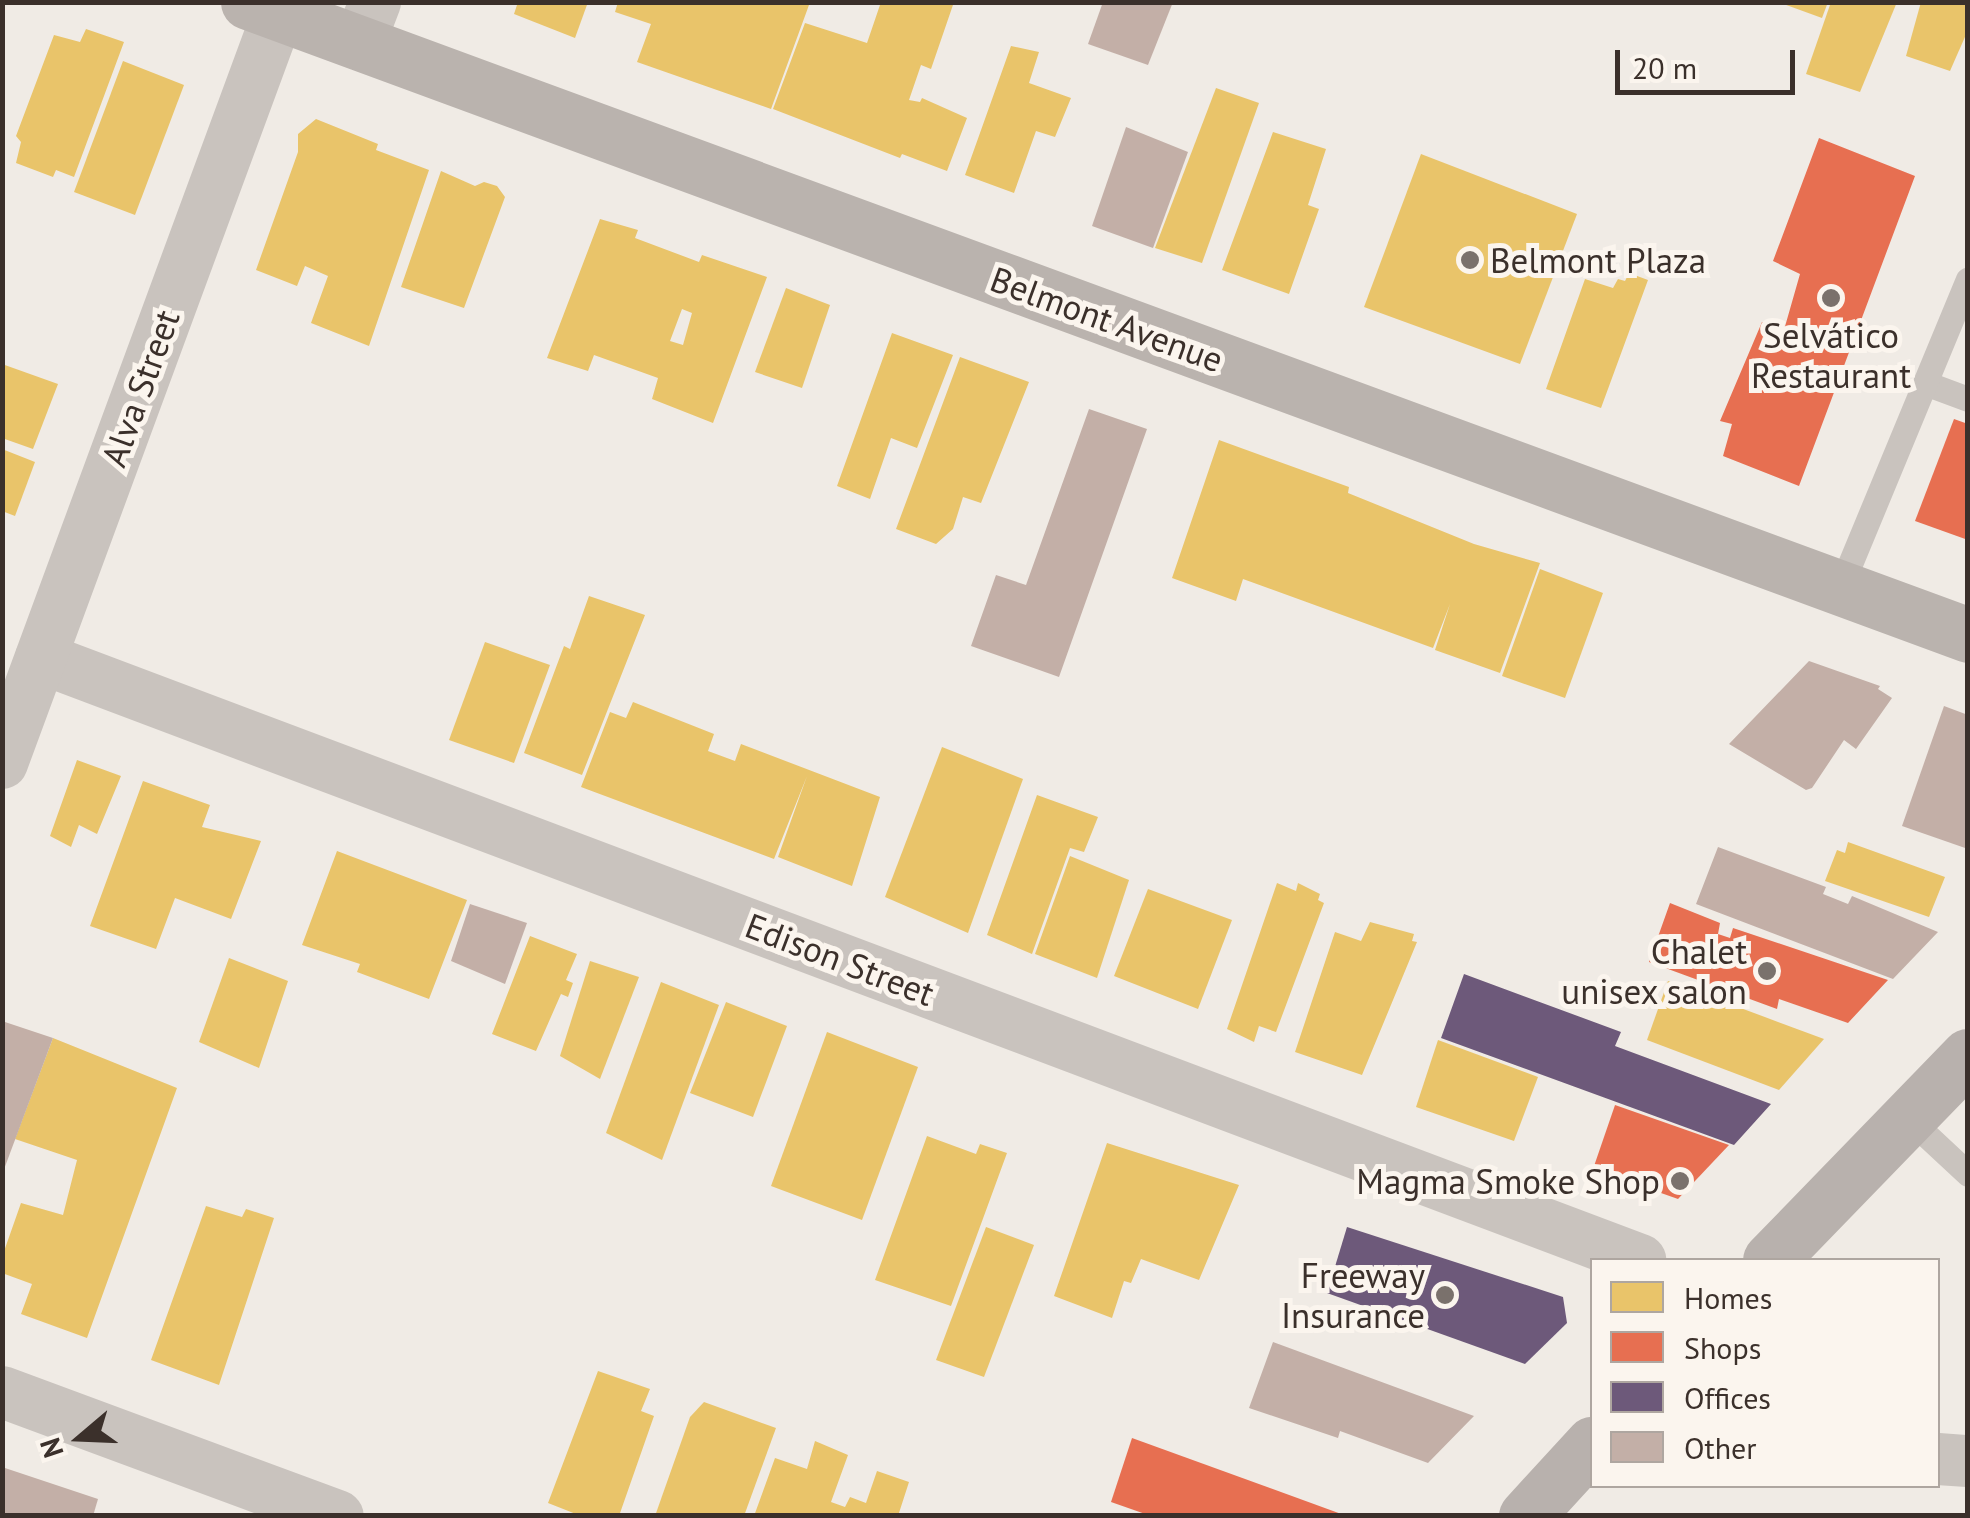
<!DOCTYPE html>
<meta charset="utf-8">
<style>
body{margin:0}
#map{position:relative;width:1970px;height:1518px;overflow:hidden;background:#f0ebe5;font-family:"PT Sans",sans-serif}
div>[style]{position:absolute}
.homes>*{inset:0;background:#e9c46a}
.shops>*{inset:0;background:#e76f51}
.offices>*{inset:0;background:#6d597a}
.building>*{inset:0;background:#c3afa7}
.lane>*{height:25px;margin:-12.5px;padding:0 12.5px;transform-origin:12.5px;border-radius:12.5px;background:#c9c3be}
.street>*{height:52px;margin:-26px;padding:0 26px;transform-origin:26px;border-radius:26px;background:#c9c3be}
.secondary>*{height:55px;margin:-27.5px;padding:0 27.5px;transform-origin:27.5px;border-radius:27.5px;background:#bab3ae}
.primary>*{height:55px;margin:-27.5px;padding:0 27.5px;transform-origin:27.5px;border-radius:27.5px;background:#b8b1ad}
.dots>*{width:28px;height:28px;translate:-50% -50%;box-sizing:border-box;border:5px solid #fbf5ee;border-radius:50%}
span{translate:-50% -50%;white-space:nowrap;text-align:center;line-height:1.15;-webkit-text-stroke:10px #fbf5ee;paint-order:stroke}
.poi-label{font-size:35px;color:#3b302b}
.left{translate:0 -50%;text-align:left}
.right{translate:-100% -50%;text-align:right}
.street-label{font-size:35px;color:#3b302b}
.frame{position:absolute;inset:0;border:5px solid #3b302b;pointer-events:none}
.legend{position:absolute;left:1590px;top:1258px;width:350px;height:230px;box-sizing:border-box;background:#fbf5ee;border:2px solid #aea6a0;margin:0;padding:12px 18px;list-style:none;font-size:30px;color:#3b302b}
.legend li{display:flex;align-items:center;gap:20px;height:50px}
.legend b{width:50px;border:2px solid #aea6a0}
.north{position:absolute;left:30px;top:1388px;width:100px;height:100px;-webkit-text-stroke:8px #fbf5ee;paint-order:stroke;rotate:251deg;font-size:28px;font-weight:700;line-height:40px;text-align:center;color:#3b302b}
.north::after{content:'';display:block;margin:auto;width:35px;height:45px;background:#3b302b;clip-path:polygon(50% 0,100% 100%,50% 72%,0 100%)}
.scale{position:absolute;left:1615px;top:50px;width:180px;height:45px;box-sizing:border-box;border:5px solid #3b302b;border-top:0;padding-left:12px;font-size:30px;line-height:35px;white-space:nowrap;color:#3b302b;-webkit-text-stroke:8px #fbf5ee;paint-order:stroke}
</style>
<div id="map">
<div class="homes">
<i style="clip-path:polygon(518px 2px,588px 2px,575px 38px,514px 14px)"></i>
<i style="clip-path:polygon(618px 2px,801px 2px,809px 5px,771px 109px,637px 62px,651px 24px,615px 12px)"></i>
<i style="clip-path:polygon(881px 2px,954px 2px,931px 69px,921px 65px,909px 100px,920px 102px,922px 98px,967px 118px,947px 171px,902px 154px,900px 158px,773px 109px,805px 23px,867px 43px)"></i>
<i style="clip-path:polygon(1778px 2px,1828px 2px,1822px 18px)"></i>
<i style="clip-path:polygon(1831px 2px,1897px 2px,1860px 92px,1806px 74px)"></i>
<i style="clip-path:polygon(1921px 2px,1968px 2px,1968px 30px,1950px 71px,1906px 56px)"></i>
<i style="clip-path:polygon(86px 29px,124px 42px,74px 177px,56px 170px,53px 177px,16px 163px,21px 142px,16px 136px,54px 35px,80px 42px)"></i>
<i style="clip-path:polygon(1011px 46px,1039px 52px,1029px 83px,1071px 98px,1055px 137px,1036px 131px,1014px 193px,965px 175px)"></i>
<i style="clip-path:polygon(123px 61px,184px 85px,135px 215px,74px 192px)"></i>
<i style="clip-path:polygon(1216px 88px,1259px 103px,1202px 263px,1155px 248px)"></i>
<i style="clip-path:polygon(316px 119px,378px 144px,376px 150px,429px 170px,369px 346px,311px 323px,328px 276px,305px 266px,297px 286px,256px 270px,298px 152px,298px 134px)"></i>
<i style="clip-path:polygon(1273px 132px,1326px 149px,1308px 205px,1319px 209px,1289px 294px,1222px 270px)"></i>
<i style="clip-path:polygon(1421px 154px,1577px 214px,1520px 364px,1364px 307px)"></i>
<i style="clip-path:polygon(441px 171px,475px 186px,484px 182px,497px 186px,505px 197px,464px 308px,401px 287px)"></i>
<i style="clip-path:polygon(evenodd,600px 219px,638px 230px,635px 238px,699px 262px,702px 255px,767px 277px,713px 423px,652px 399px,658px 378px,594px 355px,588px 371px,547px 358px,600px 219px,682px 309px,692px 313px,683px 345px,670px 341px,682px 309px)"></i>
<i style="clip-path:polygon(1629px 273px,1648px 280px,1601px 408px,1546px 389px,1585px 279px,1613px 288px,1618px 279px,1625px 281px)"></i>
<i style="clip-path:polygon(786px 288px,830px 305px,802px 388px,755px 372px)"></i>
<i style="clip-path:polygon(892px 333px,953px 355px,917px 448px,891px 438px,870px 499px,837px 486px)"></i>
<i style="clip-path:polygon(960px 357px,1029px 382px,981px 503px,963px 497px,953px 529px,936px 544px,896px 529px)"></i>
<i style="clip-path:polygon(2px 364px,58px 384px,33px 449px,2px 438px)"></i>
<i style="clip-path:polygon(1219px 440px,1349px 487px,1348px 493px,1474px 544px,1540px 563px,1500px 673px,1435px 650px,1450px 604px,1433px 648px,1243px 579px,1236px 601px,1172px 578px)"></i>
<i style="clip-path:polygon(2px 449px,35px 462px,15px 516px,2px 511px)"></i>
<i style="clip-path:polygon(1540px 569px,1603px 593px,1565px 698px,1502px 676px)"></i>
<i style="clip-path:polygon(589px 596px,645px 615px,582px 775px,524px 753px,564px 646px,570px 649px)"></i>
<i style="clip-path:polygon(485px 642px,550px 665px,514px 763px,449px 740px)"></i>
<i style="clip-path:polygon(633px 702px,714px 734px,708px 751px,735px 761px,741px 744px,880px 797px,852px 886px,778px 857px,807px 776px,774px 859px,581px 787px,610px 712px,626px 718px)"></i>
<i style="clip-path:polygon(942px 747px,1023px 779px,968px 933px,885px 897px)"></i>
<i style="clip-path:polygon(77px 760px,121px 776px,97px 834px,79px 825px,71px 847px,50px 836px)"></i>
<i style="clip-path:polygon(143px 781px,210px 805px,202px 827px,261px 841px,231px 919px,175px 898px,156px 949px,90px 926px)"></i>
<i style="clip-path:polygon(1037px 795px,1098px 817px,1084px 852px,1070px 848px,1032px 954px,987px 935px)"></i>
<i style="clip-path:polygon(1848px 842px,1945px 877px,1929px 917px,1825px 881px,1837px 850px,1845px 853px)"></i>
<i style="clip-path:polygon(337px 851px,467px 900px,429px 999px,357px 972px,360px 964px,302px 945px)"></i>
<i style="clip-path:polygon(1070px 856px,1129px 880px,1097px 978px,1035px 954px)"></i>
<i style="clip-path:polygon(1277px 883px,1296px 891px,1298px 883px,1320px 894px,1318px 900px,1324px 903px,1276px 1032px,1259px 1026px,1254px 1042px,1227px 1029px)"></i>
<i style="clip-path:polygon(1148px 889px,1232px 920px,1198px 1009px,1114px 976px)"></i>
<i style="clip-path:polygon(1370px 922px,1414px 934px,1412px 941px,1417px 942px,1362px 1075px,1295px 1052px,1335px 932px,1361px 941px)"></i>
<i style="clip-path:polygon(530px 936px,577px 954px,566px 980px,573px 983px,568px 997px,561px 994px,536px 1051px,492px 1034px)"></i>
<i style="clip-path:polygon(229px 958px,288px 981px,259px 1068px,199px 1042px)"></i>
<i style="clip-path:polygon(590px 961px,639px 977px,600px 1079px,560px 1056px)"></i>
<i style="clip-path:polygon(1668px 981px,1824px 1039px,1779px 1090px,1647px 1040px)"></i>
<i style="clip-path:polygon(661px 982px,719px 1005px,662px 1160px,606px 1133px)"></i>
<i style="clip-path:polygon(726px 1002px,787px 1026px,753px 1117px,690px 1093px)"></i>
<i style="clip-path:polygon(827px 1032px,918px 1067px,862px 1220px,771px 1186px)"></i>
<i style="clip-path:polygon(53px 1038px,177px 1088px,87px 1338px,21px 1314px,32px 1284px,2px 1273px,2px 1257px,21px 1203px,63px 1215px,77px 1160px,15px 1139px)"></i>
<i style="clip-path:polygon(1438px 1040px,1538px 1077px,1514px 1141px,1416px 1107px)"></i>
<i style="clip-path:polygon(927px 1136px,976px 1154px,980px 1144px,1007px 1153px,951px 1306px,875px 1280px)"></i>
<i style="clip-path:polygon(1107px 1143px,1239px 1185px,1199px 1280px,1141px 1259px,1131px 1283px,1124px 1281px,1112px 1318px,1054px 1296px)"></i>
<i style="clip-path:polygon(206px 1206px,242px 1217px,246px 1209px,274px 1218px,219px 1385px,151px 1360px)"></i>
<i style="clip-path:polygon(986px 1227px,1034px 1245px,984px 1377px,936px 1360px)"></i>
<i style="clip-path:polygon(598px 1371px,650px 1389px,641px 1411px,654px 1416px,619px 1516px,581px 1516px,548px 1503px)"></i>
<i style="clip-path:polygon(704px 1402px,776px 1428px,744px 1516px,655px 1516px,690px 1417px)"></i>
<i style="clip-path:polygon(815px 1441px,848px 1455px,831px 1502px,845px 1507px,850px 1497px,866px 1503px,877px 1471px,909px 1482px,898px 1516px,754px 1516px,775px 1458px,807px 1469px)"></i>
</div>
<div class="shops">
<i style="clip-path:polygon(1819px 138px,1915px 176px,1799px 486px,1723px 456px,1732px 424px,1720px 421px,1762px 322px,1784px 330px,1800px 274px,1773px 261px)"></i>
<i style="clip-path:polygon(1954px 419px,1968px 424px,1968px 540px,1915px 521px)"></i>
<i style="clip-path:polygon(1670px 903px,1720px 923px,1718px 934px,1730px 938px,1733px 928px,1888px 980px,1848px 1023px,1779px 999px,1777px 1009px,1649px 962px)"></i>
<i style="clip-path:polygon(1615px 1105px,1729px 1145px,1678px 1199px,1593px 1169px)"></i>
<i style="clip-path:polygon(1132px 1438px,1344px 1515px,1344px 1516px,1151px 1516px,1111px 1502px)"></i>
</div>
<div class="offices">
<i style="clip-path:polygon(1464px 974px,1621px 1032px,1615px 1046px,1771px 1104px,1734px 1145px,1441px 1038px)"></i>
<i style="clip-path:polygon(1347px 1227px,1563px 1297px,1567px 1323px,1525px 1364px,1327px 1293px)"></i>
</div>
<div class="building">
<i style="clip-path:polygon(1103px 2px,1173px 2px,1148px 65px,1088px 44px)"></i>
<i style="clip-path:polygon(1126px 127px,1188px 152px,1153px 248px,1092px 226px)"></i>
<i style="clip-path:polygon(1089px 409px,1147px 429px,1059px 677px,971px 646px,996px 575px,1026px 585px)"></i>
<i style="clip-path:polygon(1809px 661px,1880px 686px,1878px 689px,1892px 698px,1856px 749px,1844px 740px,1812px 788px,1806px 790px,1729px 744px)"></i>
<i style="clip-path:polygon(1944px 706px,1968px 715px,1968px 849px,1902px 826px)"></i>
<i style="clip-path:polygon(1718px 847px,1826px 887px,1823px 894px,1848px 904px,1852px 896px,1938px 932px,1893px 979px,1696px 904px)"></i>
<i style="clip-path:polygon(470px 904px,527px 923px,505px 984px,451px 961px)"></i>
<i style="clip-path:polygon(2px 1021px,53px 1038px,3px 1172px,2px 1172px)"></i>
<i style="clip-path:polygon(1273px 1342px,1474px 1416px,1428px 1463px,1340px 1431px,1338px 1438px,1249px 1408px)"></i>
<i style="clip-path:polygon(2px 1467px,98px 1499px,93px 1516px,2px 1516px)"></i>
</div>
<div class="lane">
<i style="left:1925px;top:383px;width:46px;rotate:20.4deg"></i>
<i style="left:1840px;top:588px;width:334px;rotate:-67.5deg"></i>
<i style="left:1908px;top:1118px;width:82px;rotate:43deg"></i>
</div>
<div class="street">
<i style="left:359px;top:44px;width:45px;rotate:-69.1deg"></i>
<i style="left:41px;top:658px;width:1709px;rotate:20.63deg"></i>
<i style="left:2px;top:763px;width:798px;rotate:-69.77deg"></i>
<i style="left:2px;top:1392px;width:358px;rotate:20.3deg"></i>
<i style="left:1938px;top:1459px;width:30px;rotate:4deg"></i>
</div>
<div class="secondary">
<i style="left:248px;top:2px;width:1833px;rotate:20.2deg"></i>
</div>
<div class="primary">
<i style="left:1770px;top:1260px;width:284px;rotate:-45.9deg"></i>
<i style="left:1526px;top:1516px;width:98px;rotate:-47.5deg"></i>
</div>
<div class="dots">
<i style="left:1470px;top:260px;background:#7a716c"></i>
<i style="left:1831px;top:298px;background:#7a716c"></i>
<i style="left:1767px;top:971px;background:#7a716c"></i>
<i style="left:1680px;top:1181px;background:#7a716c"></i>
<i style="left:1445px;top:1295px;background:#7a716c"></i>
</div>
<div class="poi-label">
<span class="left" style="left:1490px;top:260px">Belmont Plaza</span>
<span style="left:1831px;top:355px">Selvático<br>Restaurant</span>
<span class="right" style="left:1747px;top:971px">Chalet<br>unisex salon</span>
<span class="right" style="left:1660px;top:1181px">Magma Smoke Shop</span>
<span class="right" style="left:1425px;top:1295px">Freeway<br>Insurance</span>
</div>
<div class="street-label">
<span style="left:1107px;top:319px;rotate:20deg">Belmont Avenue</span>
<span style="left:140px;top:388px;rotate:-70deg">Alva Street</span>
<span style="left:840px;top:959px;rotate:21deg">Edison Street</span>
</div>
<div class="frame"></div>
<ul class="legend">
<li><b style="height:28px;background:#e9c46a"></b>Homes</li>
<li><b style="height:28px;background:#e76f51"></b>Shops</li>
<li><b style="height:28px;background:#6d597a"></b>Offices</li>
<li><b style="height:28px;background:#c3afa7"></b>Other</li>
</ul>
<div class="north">N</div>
<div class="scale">20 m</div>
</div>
